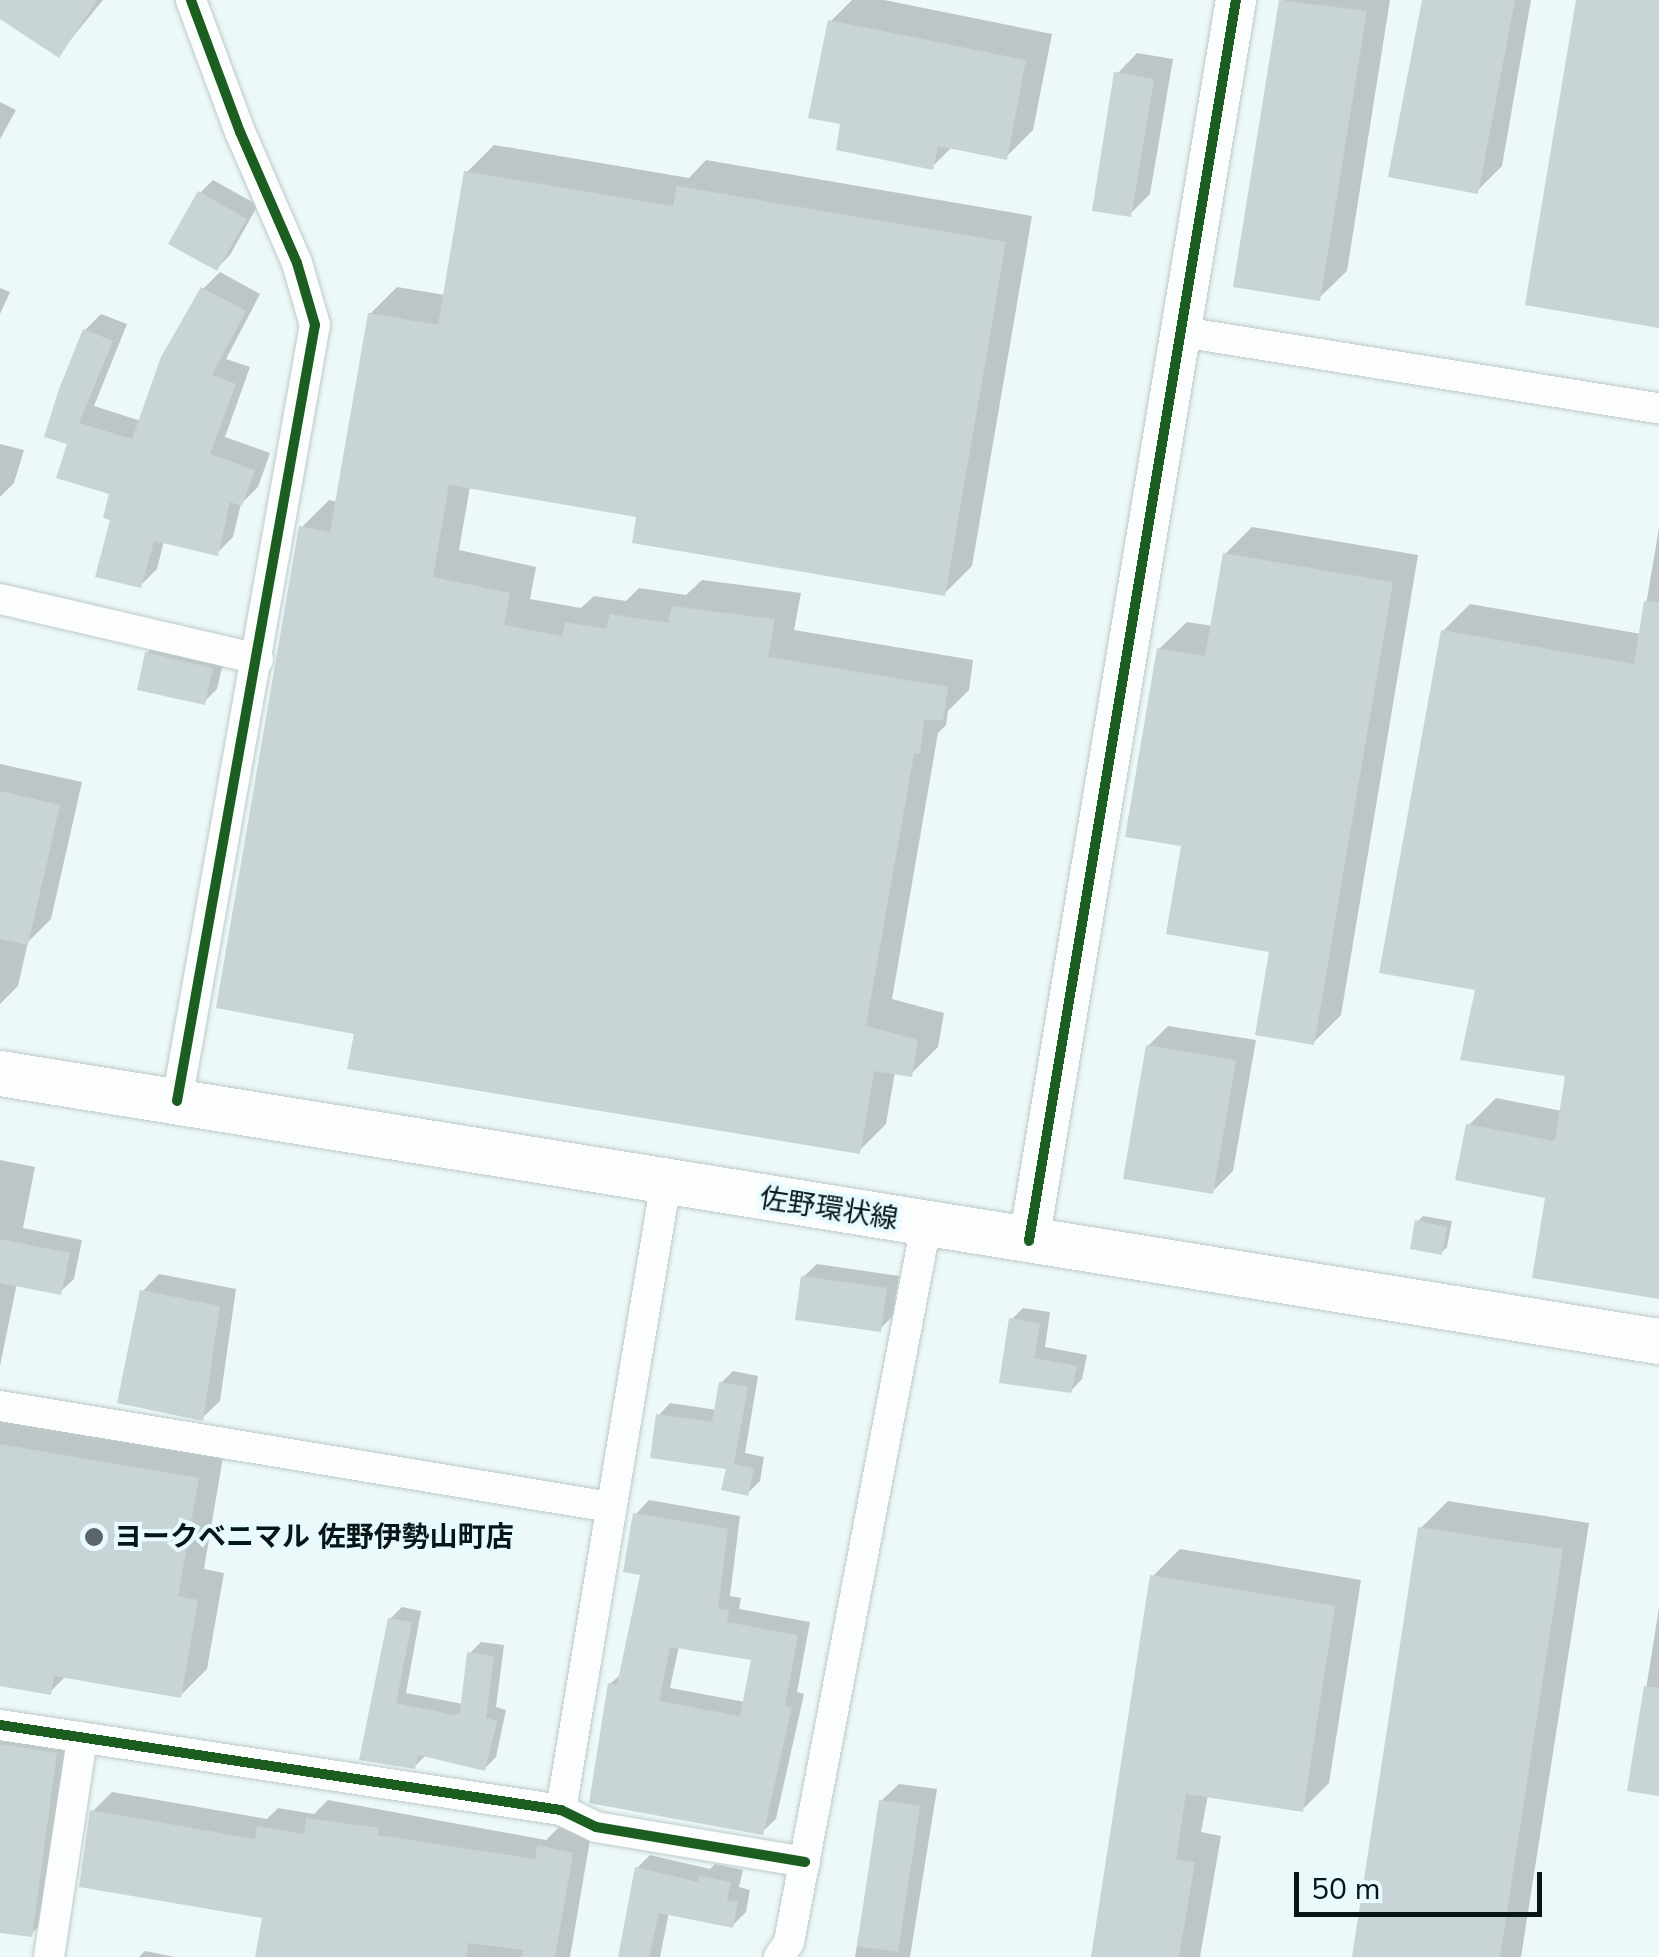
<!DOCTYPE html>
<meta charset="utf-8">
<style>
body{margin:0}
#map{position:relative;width:1659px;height:1957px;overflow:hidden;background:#edf8f9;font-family:"Nunito Sans","Noto Sans JP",sans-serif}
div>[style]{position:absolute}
.shadow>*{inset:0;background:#0003}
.building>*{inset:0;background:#c9d4d6}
.roads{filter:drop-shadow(0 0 2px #becacb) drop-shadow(0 0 2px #becacb)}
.minor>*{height:30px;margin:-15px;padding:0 15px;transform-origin:15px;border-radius:15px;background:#fcfefe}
.tertiary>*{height:40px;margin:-20px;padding:0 20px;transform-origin:20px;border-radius:20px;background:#fcfefe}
.secondary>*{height:45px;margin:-22.5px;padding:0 22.5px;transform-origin:22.5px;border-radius:22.5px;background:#fcfefe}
.cycleway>*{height:10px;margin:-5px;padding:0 5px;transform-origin:5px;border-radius:5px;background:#1b5e20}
.dots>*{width:28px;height:28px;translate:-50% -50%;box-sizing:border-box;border:5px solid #e7fbff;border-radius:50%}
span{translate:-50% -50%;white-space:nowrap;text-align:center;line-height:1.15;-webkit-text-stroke:8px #e7fbff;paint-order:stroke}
.street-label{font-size:28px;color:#091618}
.poi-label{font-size:28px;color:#091618;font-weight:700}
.left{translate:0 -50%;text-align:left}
.scale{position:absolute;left:1294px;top:1872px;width:248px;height:45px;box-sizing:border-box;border:5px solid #091618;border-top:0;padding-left:12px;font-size:30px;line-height:35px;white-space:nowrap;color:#091618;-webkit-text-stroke:8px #e7fbff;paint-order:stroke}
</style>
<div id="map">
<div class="shadow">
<i style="clip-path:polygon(0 0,103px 0,58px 55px,0 16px)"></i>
<i style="clip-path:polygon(852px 0,884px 0,1052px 34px,1033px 130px,1006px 157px,953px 146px,932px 167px,843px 122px,830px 22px)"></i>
<i style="clip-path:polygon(1282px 0,1390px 0,1347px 271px,1319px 298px,1236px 285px)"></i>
<i style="clip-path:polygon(1424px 0,1531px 0,1502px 166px,1477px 191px)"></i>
<i style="clip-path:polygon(1137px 53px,1173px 59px,1150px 194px,1130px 214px,1117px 74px)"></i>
<i style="clip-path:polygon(0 102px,16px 110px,0 139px)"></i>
<i style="clip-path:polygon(494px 145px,689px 178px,706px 160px,1032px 216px,972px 566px,945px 593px,639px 515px,470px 487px,459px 550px,536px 567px,530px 599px,581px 608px,594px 596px,626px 601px,639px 588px,686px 595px,702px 580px,786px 591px,801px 593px,794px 630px,973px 660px,969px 690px,948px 711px,946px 725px,938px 733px,892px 999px,944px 1013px,938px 1047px,911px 1074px,895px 1072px,886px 1124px,859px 1151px,356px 1032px,302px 527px,329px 500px,338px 502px,370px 314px,397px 287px,445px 295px,467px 172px)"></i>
<i style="clip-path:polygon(213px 180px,258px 205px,230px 255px,217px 268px,200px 193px)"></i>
<i style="clip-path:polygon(220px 272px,260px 294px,226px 359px,250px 367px,225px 437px,270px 453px,258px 487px,241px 504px,233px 537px,217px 553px,164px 541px,157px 569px,141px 585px,113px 518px,112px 493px,70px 442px,85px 330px,101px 314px,127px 324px,94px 406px,141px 421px,203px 289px)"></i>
<i style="clip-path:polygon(0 288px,10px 292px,0 314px)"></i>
<i style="clip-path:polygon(0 444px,24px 450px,14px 483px,0 497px)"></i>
<i style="clip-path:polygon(1252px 527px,1418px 555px,1341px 1015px,1314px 1042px,1272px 949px,1184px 844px,1159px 649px,1187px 622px,1213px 626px,1225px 554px)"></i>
<i style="clip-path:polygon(1659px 528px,1659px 1296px,1469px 1125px,1496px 1098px,1562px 1111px,1568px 1074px,1478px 988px,1443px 631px,1470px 604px,1641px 634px)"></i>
<i style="clip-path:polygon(160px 640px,225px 655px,217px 689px,204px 702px,147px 653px)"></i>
<i style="clip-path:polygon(0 764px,82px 782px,51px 919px,28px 942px,18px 986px,0 1004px)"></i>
<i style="clip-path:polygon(1168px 1026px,1256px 1040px,1233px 1171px,1213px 1191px,1148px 1046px)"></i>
<i style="clip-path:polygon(0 1160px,35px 1167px,23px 1228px,82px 1240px,74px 1279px,60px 1292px,17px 1283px,0 1366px)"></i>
<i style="clip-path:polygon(1423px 1216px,1452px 1221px,1447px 1247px,1441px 1253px,1417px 1222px)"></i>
<i style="clip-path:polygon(817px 1264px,899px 1276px,893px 1316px,880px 1329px,803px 1277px)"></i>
<i style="clip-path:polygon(159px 1274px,236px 1289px,220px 1401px,202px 1418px,142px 1292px)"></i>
<i style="clip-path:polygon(1023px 1308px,1050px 1312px,1045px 1347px,1087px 1355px,1082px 1379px,1071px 1391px,1002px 1381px,1012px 1319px)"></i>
<i style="clip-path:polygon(733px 1371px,758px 1376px,745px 1453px,764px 1457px,760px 1481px,748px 1493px,728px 1467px,659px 1415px,670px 1403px,717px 1410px,721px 1383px)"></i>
<i style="clip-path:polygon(0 1413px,224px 1451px,204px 1569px,224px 1573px,207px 1669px,180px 1696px,66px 1676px,50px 1692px,0 1684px)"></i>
<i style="clip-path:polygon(evenodd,649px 1500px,740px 1516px,730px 1596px,741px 1598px,739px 1609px,810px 1622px,797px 1692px,804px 1694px,776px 1819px,762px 1832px,610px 1684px,622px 1673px,643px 1573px,636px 1514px,649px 1500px,679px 1646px,754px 1658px,745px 1702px,670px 1688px,679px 1646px)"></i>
<i style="clip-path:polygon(1448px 1501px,1589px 1523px,1521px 1957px,1354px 1957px,1421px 1528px)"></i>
<i style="clip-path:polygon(1180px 1549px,1361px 1580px,1329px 1783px,1302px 1810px,1208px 1795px,1201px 1832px,1221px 1836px,1200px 1957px,1093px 1957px,1153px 1576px)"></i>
<i style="clip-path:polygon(402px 1607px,421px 1611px,406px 1693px,463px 1704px,470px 1653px,481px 1642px,504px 1645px,496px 1707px,506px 1710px,496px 1757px,484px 1769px,426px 1755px,415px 1766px,362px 1758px,390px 1619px)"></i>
<i style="clip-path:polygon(1659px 1608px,1659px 1794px,1630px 1789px)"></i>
<i style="clip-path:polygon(0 1719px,79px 1730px,54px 1911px,31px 1934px,0 1930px)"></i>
<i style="clip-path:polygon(899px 1784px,937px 1789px,910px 1957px,855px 1957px,881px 1801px)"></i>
<i style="clip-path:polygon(112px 1792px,267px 1819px,278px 1808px,314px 1814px,328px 1800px,546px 1840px,559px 1827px,591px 1834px,570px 1957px,257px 1957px,264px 1916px,93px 1811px)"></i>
<i style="clip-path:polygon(650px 1855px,710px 1869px,715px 1864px,743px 1870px,739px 1887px,750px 1890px,746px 1912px,733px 1925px,669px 1912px,660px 1957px,620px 1957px,637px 1868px)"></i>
<i style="clip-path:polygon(145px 1951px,175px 1957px,139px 1957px)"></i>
</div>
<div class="building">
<i style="clip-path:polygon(0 0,97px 0,59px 58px,0 19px)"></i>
<i style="clip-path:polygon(1279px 0,1367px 11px,1320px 301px,1233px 287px)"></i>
<i style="clip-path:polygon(1422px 0,1515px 0,1478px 194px,1388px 177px)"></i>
<i style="clip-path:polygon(1576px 0,1659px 0,1659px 328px,1525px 305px)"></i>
<i style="clip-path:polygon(828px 20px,1026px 60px,1007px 160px,938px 146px,933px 170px,836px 150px,840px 124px,808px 118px)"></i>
<i style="clip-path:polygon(1114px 72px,1154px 79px,1131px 217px,1092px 211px)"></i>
<i style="clip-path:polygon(464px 171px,673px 206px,677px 186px,1006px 242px,945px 596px,632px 543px,636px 517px,449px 485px,433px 577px,510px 593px,504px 625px,562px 636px,565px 622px,606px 629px,610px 614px,668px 623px,672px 606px,758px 617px,775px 619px,768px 657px,948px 687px,943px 720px,924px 720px,920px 754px,914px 754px,866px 1026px,918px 1040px,912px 1077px,874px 1071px,860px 1154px,347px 1069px,354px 1034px,216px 1008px,299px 526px,330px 532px,368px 313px,438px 325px)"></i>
<i style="clip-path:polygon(198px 191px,247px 219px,217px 271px,168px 244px)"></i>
<i style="clip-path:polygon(201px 287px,246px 311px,212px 375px,236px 384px,210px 454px,255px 470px,242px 506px,230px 502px,218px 556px,154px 541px,141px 588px,95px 577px,110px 520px,103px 518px,109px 494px,56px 478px,67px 444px,44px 437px,59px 389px,83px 329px,113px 341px,79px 423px,132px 439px,161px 357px)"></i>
<i style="clip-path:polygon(1223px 553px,1393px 582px,1314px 1045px,1255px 1035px,1269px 952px,1166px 934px,1181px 846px,1125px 837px,1157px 648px,1205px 656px)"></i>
<i style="clip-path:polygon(1644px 601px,1659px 602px,1659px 1299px,1532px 1278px,1545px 1198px,1455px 1180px,1466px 1124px,1555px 1141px,1565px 1076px,1460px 1060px,1475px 990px,1379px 973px,1441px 630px,1634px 664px)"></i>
<i style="clip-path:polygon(145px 652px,213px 668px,205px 705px,137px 690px)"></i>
<i style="clip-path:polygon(0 791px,60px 805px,28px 945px,0 939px)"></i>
<i style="clip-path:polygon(1146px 1045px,1236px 1060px,1213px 1194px,1123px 1179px)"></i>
<i style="clip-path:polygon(1415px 1220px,1447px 1227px,1442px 1255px,1410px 1249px)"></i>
<i style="clip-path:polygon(0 1239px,70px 1253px,61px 1295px,0 1283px)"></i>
<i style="clip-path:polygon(801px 1276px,887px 1288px,881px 1332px,795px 1320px)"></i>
<i style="clip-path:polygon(140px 1290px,220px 1306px,203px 1421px,117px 1403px)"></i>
<i style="clip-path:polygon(1009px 1318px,1040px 1323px,1034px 1358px,1077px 1366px,1071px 1393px,999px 1383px)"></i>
<i style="clip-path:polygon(719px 1382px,748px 1387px,734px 1464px,754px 1468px,748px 1496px,721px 1490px,726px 1469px,650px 1458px,656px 1414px,712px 1422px)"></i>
<i style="clip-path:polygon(0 1444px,199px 1478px,178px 1596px,198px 1600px,181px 1698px,54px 1676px,51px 1695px,0 1686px)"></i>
<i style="clip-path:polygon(evenodd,633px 1513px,728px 1529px,718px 1609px,729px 1610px,727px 1622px,798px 1635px,785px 1705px,792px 1707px,763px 1835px,589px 1803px,608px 1683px,617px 1685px,640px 1575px,623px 1572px,633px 1513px,670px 1647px,751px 1660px,740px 1716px,659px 1701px,670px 1647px)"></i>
<i style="clip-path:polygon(1418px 1527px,1563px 1549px,1500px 1957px,1352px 1957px)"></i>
<i style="clip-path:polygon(1150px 1575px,1335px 1606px,1303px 1812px,1186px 1794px,1176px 1859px,1195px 1862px,1179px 1957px,1091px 1957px)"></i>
<i style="clip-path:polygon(388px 1618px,412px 1622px,396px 1703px,455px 1715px,460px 1712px,467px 1652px,494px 1656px,486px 1718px,497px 1721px,485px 1771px,418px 1755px,415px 1769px,359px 1760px)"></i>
<i style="clip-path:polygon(1644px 1686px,1659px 1688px,1659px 1796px,1627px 1791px)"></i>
<i style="clip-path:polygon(0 1744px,57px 1753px,32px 1937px,0 1933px)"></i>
<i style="clip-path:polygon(879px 1800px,920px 1806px,898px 1952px,857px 1946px)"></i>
<i style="clip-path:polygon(90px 1810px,255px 1839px,257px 1826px,304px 1834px,306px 1818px,379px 1828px,378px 1835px,535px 1859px,537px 1845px,573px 1853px,555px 1957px,522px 1957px,523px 1950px,468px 1943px,467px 1957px,255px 1957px,262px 1918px,79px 1887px)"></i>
<i style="clip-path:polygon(635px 1867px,698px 1882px,699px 1876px,731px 1882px,727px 1900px,738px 1902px,733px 1928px,659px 1913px,649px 1957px,618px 1957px)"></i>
</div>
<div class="roads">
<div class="minor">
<i style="left:1182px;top:332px;width:483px;rotate:9.1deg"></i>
<i style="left:0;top:599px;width:265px;rotate:13.1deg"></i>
<i style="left:177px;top:1101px;width:788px;rotate:-79.92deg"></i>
<i style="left:315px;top:325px;width:65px;rotate:-106.2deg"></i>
<i style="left:297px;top:263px;width:143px;rotate:-113.5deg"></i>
<i style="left:240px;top:132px;width:141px;rotate:-110.4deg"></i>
<i style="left:0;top:1406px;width:618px;rotate:9.4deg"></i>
<i style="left:0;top:1725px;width:567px;rotate:8.62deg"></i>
<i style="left:561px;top:1810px;width:39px;rotate:26deg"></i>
<i style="left:596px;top:1827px;width:212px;rotate:9.5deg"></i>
<i style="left:561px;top:1810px;width:637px;rotate:-80.51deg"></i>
<i style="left:49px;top:1957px;width:220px;rotate:-81.4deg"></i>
<i style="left:779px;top:1957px;width:18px;rotate:-56deg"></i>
<i style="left:789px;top:1942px;width:730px;rotate:-79.18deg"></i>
</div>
<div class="tertiary">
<i style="left:1029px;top:1241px;width:1258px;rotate:-80.53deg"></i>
</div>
<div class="secondary">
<i style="left:0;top:1073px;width:1681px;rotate:9.18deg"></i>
</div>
</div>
<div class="cycleway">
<i style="left:177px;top:1101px;width:788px;rotate:-79.92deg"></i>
<i style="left:315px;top:325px;width:65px;rotate:-106.2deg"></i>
<i style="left:297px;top:263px;width:143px;rotate:-113.5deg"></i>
<i style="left:240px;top:132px;width:141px;rotate:-110.4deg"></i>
<i style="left:1029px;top:1241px;width:1258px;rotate:-80.53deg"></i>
<i style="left:0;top:1725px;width:567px;rotate:8.62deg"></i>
<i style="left:561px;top:1810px;width:39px;rotate:26deg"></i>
<i style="left:596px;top:1827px;width:212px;rotate:9.5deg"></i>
</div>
<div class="dots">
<i style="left:94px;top:1537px;background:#596567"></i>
</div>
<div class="street-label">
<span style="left:829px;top:1209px;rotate:9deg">佐野環状線</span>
</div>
<div class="poi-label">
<span class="left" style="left:114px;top:1537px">ヨークベニマル 佐野伊勢山町店</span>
</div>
<div class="scale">50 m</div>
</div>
